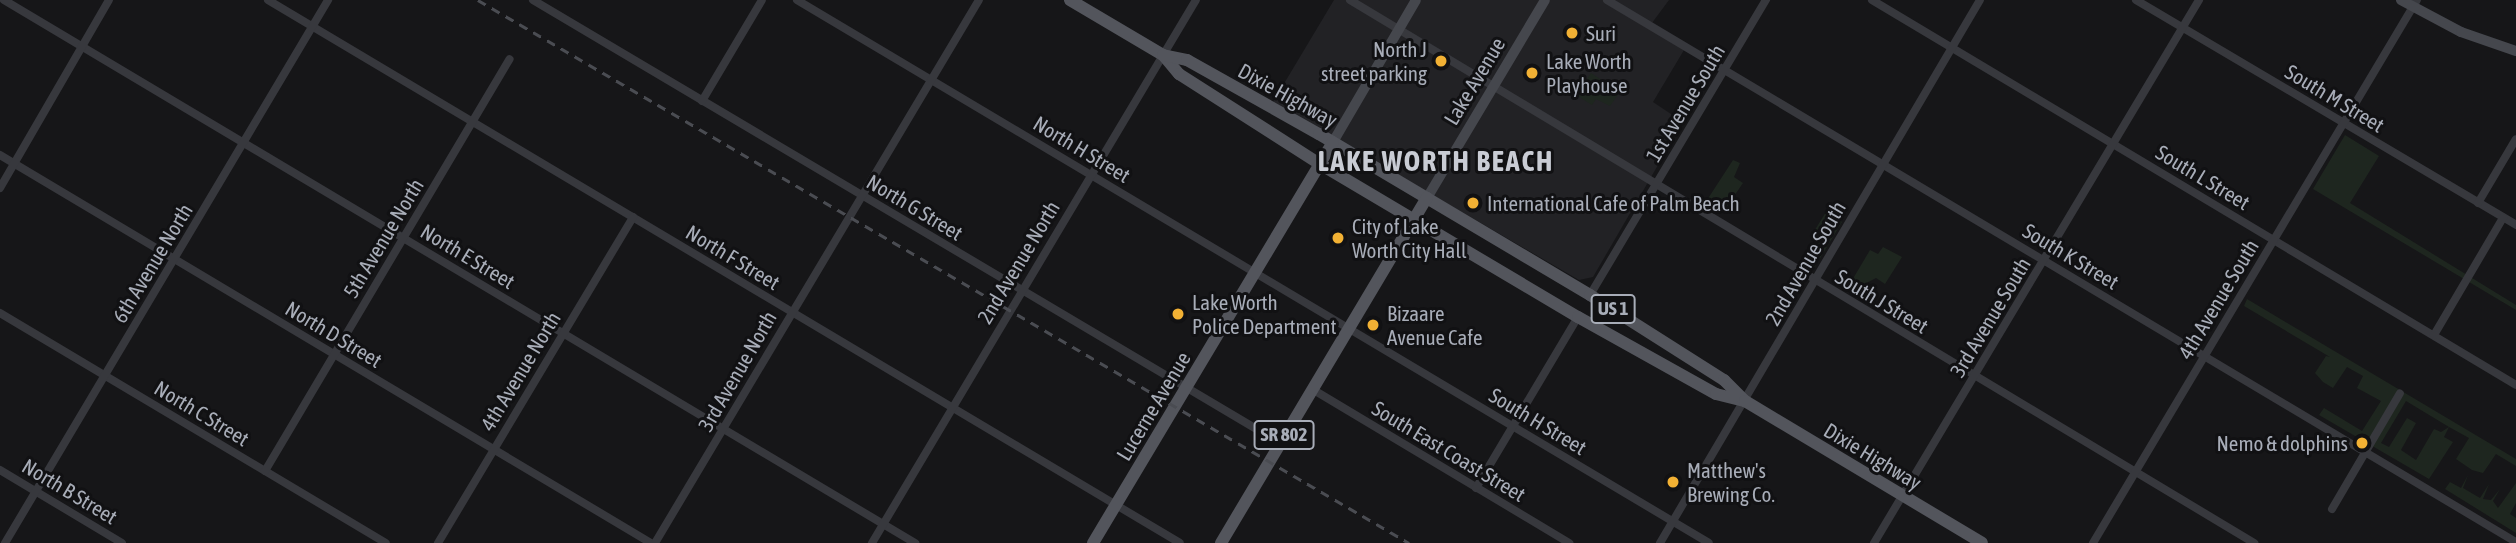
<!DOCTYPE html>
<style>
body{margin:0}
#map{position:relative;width:2516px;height:543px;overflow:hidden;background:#161618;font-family:"Asap Condensed",sans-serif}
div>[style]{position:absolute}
.built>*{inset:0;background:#222225}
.green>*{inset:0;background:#1e261f}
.minor>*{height:8px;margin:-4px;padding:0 4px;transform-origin:4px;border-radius:4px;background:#37383d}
.secondary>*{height:10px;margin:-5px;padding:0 5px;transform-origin:5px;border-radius:5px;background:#45474d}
.primary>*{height:12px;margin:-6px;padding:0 6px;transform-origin:6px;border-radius:6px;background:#53555c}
.rail>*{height:2.5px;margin-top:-1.25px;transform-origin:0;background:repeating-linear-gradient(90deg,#4a4c52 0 9px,transparent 0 16px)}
.dots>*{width:19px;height:19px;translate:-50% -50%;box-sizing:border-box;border:4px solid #111113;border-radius:50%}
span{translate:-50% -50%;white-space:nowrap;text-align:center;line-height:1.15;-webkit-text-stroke:6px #111113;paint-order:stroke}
.shield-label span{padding:2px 5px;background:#111113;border:2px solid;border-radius:5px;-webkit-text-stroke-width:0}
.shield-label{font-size:19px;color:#a8adb8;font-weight:700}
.poi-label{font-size:21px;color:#a8adb8}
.left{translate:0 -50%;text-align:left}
.right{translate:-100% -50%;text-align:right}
.street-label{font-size:21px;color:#a8adb8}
.district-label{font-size:28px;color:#c9ccd4;font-weight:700;letter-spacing:2px}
</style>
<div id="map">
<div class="built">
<i style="clip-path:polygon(1334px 0,1669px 0,1649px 27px,1684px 50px,1653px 102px,1683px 122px,1593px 277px,1579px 280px,1273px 102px)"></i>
</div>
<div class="green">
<i style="clip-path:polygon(1591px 73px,1620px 92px,1610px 106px,1596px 99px,1592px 105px,1576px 95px)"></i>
<i style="clip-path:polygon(2345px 135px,2379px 156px,2350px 203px,2516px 305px,2516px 310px,2313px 189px)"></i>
<i style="clip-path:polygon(1733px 160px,1740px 163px,1734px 177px,1743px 183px,1724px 211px,1707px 200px)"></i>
<i style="clip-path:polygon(1826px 212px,1842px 222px,1813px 270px,1804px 265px,1819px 238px,1813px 233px)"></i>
<i style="clip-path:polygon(1883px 247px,1902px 257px,1885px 284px,1876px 278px,1859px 287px,1851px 282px,1870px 250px,1878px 254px)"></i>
<i style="clip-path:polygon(evenodd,2247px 299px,2516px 459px,2516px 466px,2496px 454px,2483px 473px,2472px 470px,2456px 459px,2469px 438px,2449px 427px,2444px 437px,2453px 442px,2429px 479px,2319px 415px,2324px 408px,2362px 431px,2381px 401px,2357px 388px,2363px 376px,2347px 367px,2333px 388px,2323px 382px,2315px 373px,2326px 356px,2330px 357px,2244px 306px,2247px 299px,2406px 401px,2449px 427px,2441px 432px,2434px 429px,2416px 460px,2401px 450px,2416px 423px,2407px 418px,2389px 447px,2381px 443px,2406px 401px)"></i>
<i style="clip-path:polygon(2468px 475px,2463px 488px,2480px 498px,2489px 484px,2483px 499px,2491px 500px,2500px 489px,2493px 501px,2498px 508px,2516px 483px,2516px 503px,2510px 514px,2516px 518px,2516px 533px,2445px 489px,2450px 482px,2461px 488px)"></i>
</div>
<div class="minor">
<i style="left:4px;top:0;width:1061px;rotate:30.8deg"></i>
<i style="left:268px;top:0;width:1061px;rotate:30.77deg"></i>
<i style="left:533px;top:0;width:868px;rotate:30.67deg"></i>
<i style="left:797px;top:0;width:1061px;rotate:30.77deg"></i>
<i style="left:1350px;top:0;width:1055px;rotate:30.99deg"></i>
<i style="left:1607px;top:0;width:1058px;rotate:30.81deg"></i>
<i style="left:1872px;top:0;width:750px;rotate:30.87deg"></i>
<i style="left:2136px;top:0;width:442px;rotate:30.6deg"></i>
<i style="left:702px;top:101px;width:117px;rotate:-59.3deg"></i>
<i style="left:0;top:155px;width:758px;rotate:30.8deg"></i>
<i style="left:0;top:188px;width:217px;rotate:-59.9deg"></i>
<i style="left:2478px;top:203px;width:74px;rotate:-59.3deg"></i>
<i style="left:1590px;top:295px;width:344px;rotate:-59.2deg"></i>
<i style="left:0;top:313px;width:449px;rotate:30.8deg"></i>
<i style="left:2434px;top:335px;width:136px;rotate:-59.5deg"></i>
<i style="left:1312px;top:389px;width:300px;rotate:30.9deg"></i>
<i style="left:0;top:470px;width:142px;rotate:30.9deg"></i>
<i style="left:265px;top:471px;width:479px;rotate:-59.3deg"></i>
<i style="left:1476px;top:488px;width:199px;rotate:-59.2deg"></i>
<i style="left:2332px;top:509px;width:134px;rotate:-59.6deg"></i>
<i style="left:5px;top:543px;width:632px;rotate:-59.25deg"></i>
<i style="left:438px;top:543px;width:380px;rotate:-59.1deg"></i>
<i style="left:655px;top:543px;width:632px;rotate:-59.18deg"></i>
<i style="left:872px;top:543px;width:632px;rotate:-59.18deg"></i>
<i style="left:1660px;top:543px;width:630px;rotate:-59.49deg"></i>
<i style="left:1874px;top:543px;width:633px;rotate:-59.1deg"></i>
<i style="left:2093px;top:543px;width:632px;rotate:-59.18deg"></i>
</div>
<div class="secondary">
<i style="left:2401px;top:0;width:68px;rotate:28.1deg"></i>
<i style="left:2461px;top:32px;width:58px;rotate:19.1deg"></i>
<i style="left:1333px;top:142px;width:164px;rotate:-59.7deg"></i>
<i style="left:1427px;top:198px;width:230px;rotate:-59.2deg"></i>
</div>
<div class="primary">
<i style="left:1070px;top:0;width:108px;rotate:30.6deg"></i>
<i style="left:1163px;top:55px;width:25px;rotate:50deg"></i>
<i style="left:1179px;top:74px;width:167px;rotate:32.6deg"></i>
<i style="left:1320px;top:164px;width:300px;rotate:30.7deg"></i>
<i style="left:1578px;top:317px;width:158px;rotate:29.2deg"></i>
<i style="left:1716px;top:394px;width:29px;rotate:14deg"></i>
<i style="left:1163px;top:55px;width:25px;rotate:12deg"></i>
<i style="left:1187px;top:60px;width:151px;rotate:29.3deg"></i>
<i style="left:1319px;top:134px;width:315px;rotate:30.7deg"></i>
<i style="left:1590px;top:295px;width:159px;rotate:32.4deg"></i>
<i style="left:1724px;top:380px;width:30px;rotate:45deg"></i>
<i style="left:1745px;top:401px;width:276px;rotate:30.9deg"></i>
<i style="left:1093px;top:543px;width:467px;rotate:-59.1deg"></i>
<i style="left:1221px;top:543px;width:402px;rotate:-59.2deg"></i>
</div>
<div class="rail">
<i style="left:478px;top:0;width:1078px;rotate:30.25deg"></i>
</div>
<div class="dots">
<i style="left:1572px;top:33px;background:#f2b134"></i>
<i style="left:1441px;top:61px;background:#f2b134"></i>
<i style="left:1532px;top:73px;background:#f2b134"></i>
<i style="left:1473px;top:203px;background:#f2b134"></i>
<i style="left:1338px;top:238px;background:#f2b134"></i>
<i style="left:1178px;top:314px;background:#f2b134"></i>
<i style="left:1373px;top:325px;background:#f2b134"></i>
<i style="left:2362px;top:443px;background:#f2b134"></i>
<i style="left:1673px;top:482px;background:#f2b134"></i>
</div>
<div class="shield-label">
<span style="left:1613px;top:309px">US 1</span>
<span style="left:1284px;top:435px">SR 802</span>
</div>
<div class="poi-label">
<span class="left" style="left:1586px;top:33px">Suri</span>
<span class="right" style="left:1427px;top:61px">North J<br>street parking</span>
<span class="left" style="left:1546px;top:73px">Lake Worth<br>Playhouse</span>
<span class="left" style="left:1487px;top:203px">International Cafe of Palm Beach</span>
<span class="left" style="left:1352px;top:238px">City of Lake<br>Worth City Hall</span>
<span class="left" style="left:1192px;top:314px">Lake Worth<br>Police Department</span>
<span class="left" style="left:1387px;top:325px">Bizaare<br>Avenue Cafe</span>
<span class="right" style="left:2348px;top:443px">Nemo &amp; dolphins</span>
<span class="left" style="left:1687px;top:482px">Matthew's<br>Brewing Co.</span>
</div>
<div class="street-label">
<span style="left:1474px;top:81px;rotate:-59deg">Lake Avenue</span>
<span style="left:1288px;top:95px;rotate:29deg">Dixie Highway</span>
<span style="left:2335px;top:98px;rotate:31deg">South M Street</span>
<span style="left:1685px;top:103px;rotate:-59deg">1st Avenue South</span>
<span style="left:1082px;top:149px;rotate:31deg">North H Street</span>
<span style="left:2203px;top:177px;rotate:31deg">South L Street</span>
<span style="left:915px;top:207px;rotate:31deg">North G Street</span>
<span style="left:383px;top:238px;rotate:-59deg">5th Avenue North</span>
<span style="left:468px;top:256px;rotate:31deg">North E Street</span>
<span style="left:2071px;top:256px;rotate:31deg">South K Street</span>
<span style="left:733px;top:257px;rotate:31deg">North F Street</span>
<span style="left:1018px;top:262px;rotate:-59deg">2nd Avenue North</span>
<span style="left:152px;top:263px;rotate:-59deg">6th Avenue North</span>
<span style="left:1805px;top:263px;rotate:-60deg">2nd Avenue South</span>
<span style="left:2218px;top:299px;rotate:-59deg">4th Avenue South</span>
<span style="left:1882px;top:301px;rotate:31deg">South J Street</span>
<span style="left:1990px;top:317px;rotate:-59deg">3rd Avenue South</span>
<span style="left:334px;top:334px;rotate:31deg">North D Street</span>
<span style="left:520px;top:371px;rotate:-59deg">4th Avenue North</span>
<span style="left:737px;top:371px;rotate:-60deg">3rd Avenue North</span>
<span style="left:1153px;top:406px;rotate:-59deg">Lucerne Avenue</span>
<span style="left:202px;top:413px;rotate:31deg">North C Street</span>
<span style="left:1538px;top:421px;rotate:31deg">South H Street</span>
<span style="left:1449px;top:451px;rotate:31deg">South East Coast Street</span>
<span style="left:1873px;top:456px;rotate:31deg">Dixie Highway</span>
<span style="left:70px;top:491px;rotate:31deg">North B Street</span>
</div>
<div class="district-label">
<span style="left:1436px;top:161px">LAKE WORTH BEACH</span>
</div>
</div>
